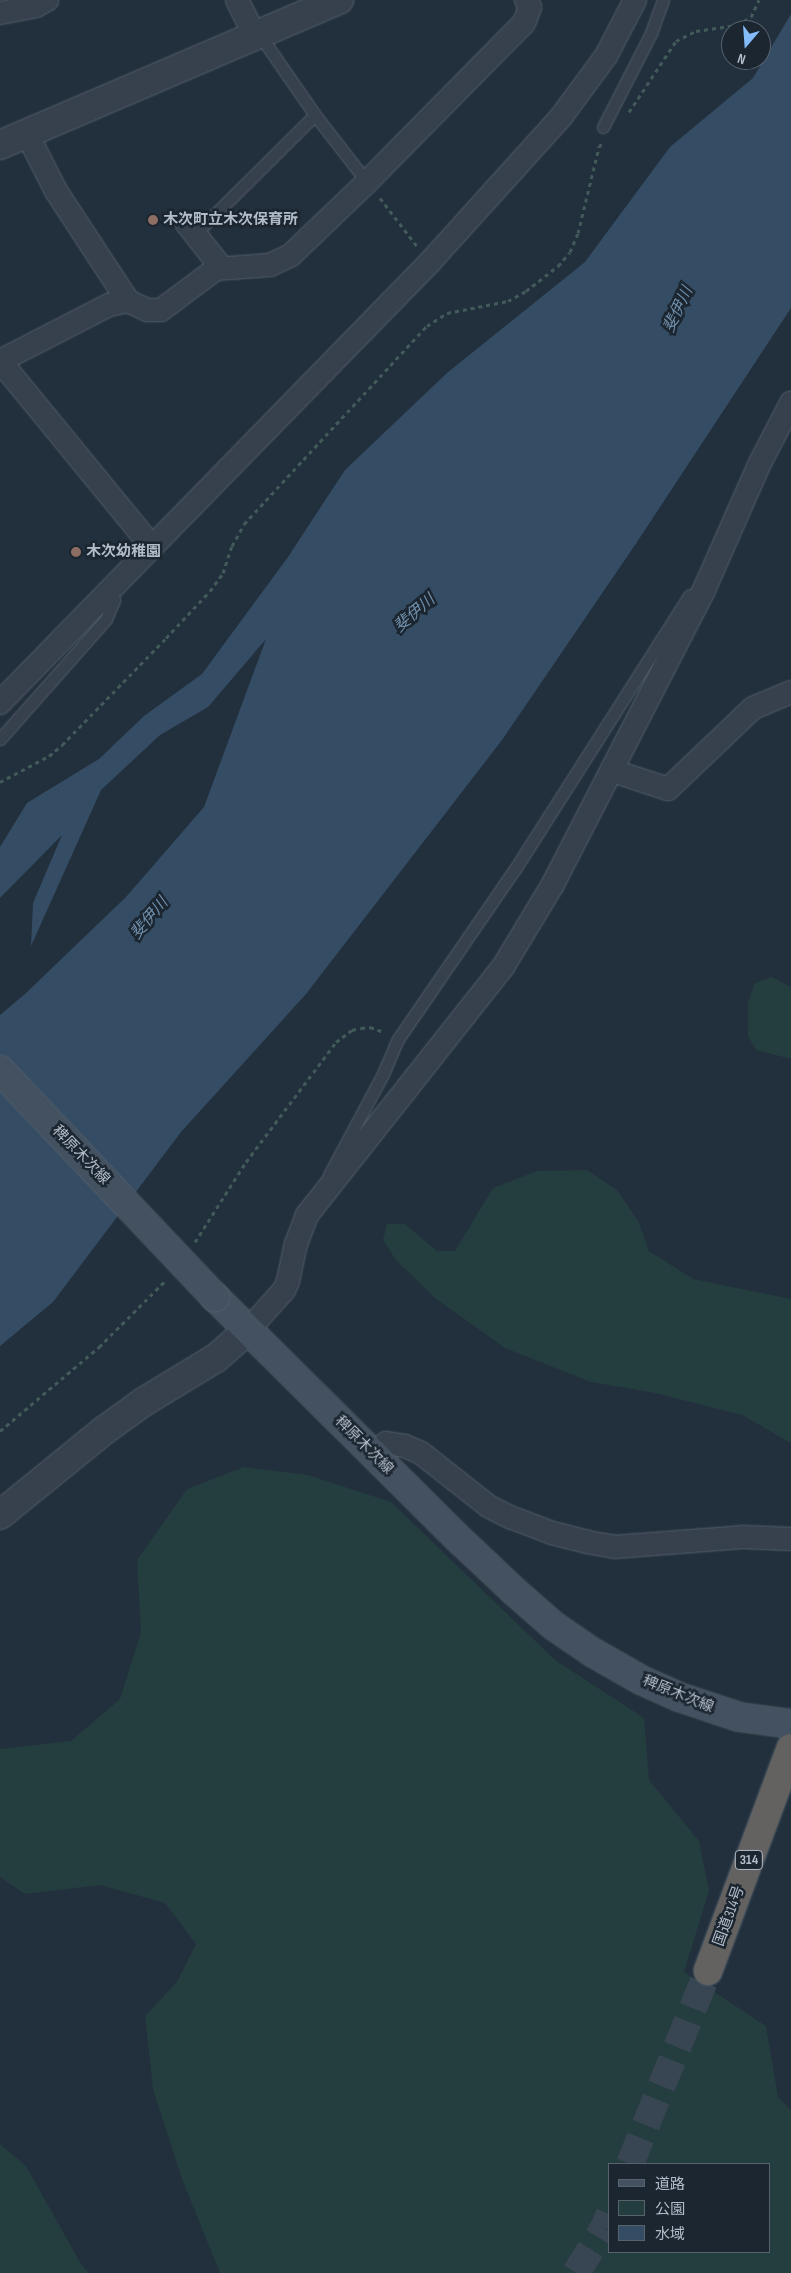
<!DOCTYPE html>
<meta charset="utf-8">
<style>
body{margin:0}
#map{position:relative;width:791px;height:2273px;overflow:hidden;background:#22303d;font-family:"Sofia Sans Condensed","Noto Sans JP",sans-serif}
div>[style]{position:absolute}
.green>*{inset:0;background:#243d3e}
.water>*{inset:0;background:#354d64}
.trunk-tunnel>*{height:28px;margin-top:-14px;transform-origin:0;background:repeating-linear-gradient(90deg,#384552 0 28px,transparent 0 42px)}
.path>*{height:3px;margin-top:-1.5px;transform-origin:0;background:repeating-linear-gradient(90deg,#425a5a 0 4px,transparent 0 8px)}
.roads{filter:drop-shadow(0 0 1px #545f6a) drop-shadow(0 0 1px #545f6a)}
.service>*{height:11px;margin:-5.5px;padding:0 5.5px;transform-origin:5.5px;border-radius:5.5px;background:#36414d}
.minor>*{height:22px;margin:-11px;padding:0 11px;transform-origin:11px;border-radius:11px;background:#36414d}
.tertiary>*{height:28px;margin:-14px;padding:0 14px;transform-origin:14px;border-radius:14px;background:#36414d}
.secondary>*{height:28px;margin:-14px;padding:0 14px;transform-origin:14px;border-radius:14px;background:#445160}
.trunk>*{height:28px;margin:-14px;padding:0 14px;transform-origin:14px;border-radius:14px;background:#646260}
.bridges{filter:drop-shadow(0 0 1px #545f6a) drop-shadow(0 0 1px #545f6a)}
.secondary-bridge>*{height:28px;margin:-14px;padding:0 14px;transform-origin:14px;border-radius:14px;background:#445160}
.dots>*{width:14px;height:14px;translate:-50% -50%;box-sizing:border-box;border:2px solid #1b2631;border-radius:50%}
span{translate:-50% -50%;white-space:nowrap;text-align:center;line-height:1.15;-webkit-text-stroke:5px #1b2631;paint-order:stroke}
.shield-label span{padding:1px 4px;background:#1b2631;border:1px solid;border-radius:4px;-webkit-text-stroke-width:0}
.shield-label{font-size:14px;color:#b2bcc8;font-weight:700}
.poi-label{font-size:15px;color:#b2bcc8;font-weight:700}
.left{translate:0 -50%;text-align:left}
.street-label{font-size:15px;color:#b2bcc8}
.water-label{font-size:16px;color:#7190ac;font-style:italic}
.legend{position:absolute;left:608px;top:2163px;width:162px;height:90px;box-sizing:border-box;background:#1b2631;border:1px solid #57626d;margin:0;padding:6px 9px;list-style:none;font-size:15px;color:#b2bcc8}
.legend li{display:flex;align-items:center;gap:10px;height:25px}
.legend b{width:25px;border:1px solid #57626d}
.north{position:absolute;left:721px;top:20px;width:50px;height:50px;box-sizing:border-box;background:#1b2631;border:1px solid #57626d;border-radius:50%;rotate:198deg;font-size:14px;font-weight:700;line-height:20px;text-align:center;color:#b2bcc8}
.north::after{content:'';display:block;margin:auto;width:18px;height:22px;background:#84bcfb;clip-path:polygon(50% 0,100% 100%,50% 72%,0 100%)}
</style>
<div id="map">
<div class="green">
<i style="clip-path:polygon(771px 977px,791px 987px,791px 1059px,756px 1050px,748px 1036px,748px 1002px,755px 983px)"></i>
<i style="clip-path:polygon(587px 1170px,617px 1190px,638px 1221px,649px 1251px,693px 1279px,791px 1299px,791px 1443px,742px 1415px,655px 1393px,591px 1382px,505px 1348px,435px 1298px,396px 1260px,383px 1240px,387px 1224px,405px 1224px,437px 1251px,455px 1251px,493px 1188px,537px 1171px)"></i>
<i style="clip-path:polygon(evenodd,244px 1467px,308px 1475px,391px 1502px,555px 1660px,644px 1718px,649px 1780px,699px 1841px,709px 1891px,684px 1972px,766px 2026px,778px 2097px,791px 2110px,791px 2273px,220px 2273px,182px 2179px,153px 2089px,145px 2016px,177px 1982px,196px 1944px,165px 1903px,100px 1885px,25px 1894px,0 1877px,0 1749px,71px 1741px,120px 1699px,141px 1632px,137px 1560px,187px 1489px,244px 1467px,770px 2164px,770px 2252px,610px 2252px,610px 2164px,770px 2164px)"></i>
<i style="clip-path:polygon(0 2144px,26px 2166px,81px 2264px,89px 2273px,0 2273px)"></i>
</div>
<div class="water">
<i style="clip-path:polygon(791px 14px,791px 308px,635px 545px,502px 740px,306px 994px,181px 1132px,53px 1302px,0 1346px,0 1015px,25px 994px,126px 897px,204px 807px,266px 639px,208px 707px,160px 735px,101px 790px,31px 946px,33px 903px,62px 835px,0 898px,0 847px,27px 803px,99px 759px,144px 716px,202px 674px,288px 557px,345px 470px,447px 373px,585px 262px,670px 147px,753px 78px)"></i>
</div>
<div class="trunk-tunnel">
<i style="left:630px;top:2164px;width:208px;rotate:-68deg"></i>
<i style="left:576px;top:2273px;width:53px;rotate:-58.1deg"></i>
<i style="left:604px;top:2228px;width:15px;rotate:-67deg"></i>
</div>
<div class="path">
<i style="left:629px;top:112px;width:85px;rotate:-56.5deg"></i>
<i style="left:676px;top:41px;width:22px;rotate:-27deg"></i>
<i style="left:696px;top:31px;width:41px;rotate:-8.3deg"></i>
<i style="left:737px;top:25px;width:16px;rotate:-30deg"></i>
<i style="left:751px;top:17px;width:19px;rotate:-65deg"></i>
<i style="left:380px;top:198px;width:61px;rotate:52.4deg"></i>
<i style="left:0;top:782px;width:55px;rotate:-28deg"></i>
<i style="left:49px;top:756px;width:17px;rotate:-40deg"></i>
<i style="left:62px;top:745px;width:149px;rotate:-45.8deg"></i>
<i style="left:166px;top:638px;width:64px;rotate:-46.9deg"></i>
<i style="left:210px;top:591px;width:22px;rotate:-54deg"></i>
<i style="left:223px;top:573px;width:28px;rotate:-72deg"></i>
<i style="left:232px;top:546px;width:25px;rotate:-61deg"></i>
<i style="left:244px;top:524px;width:270px;rotate:-47.3deg"></i>
<i style="left:427px;top:326px;width:24px;rotate:-33deg"></i>
<i style="left:447px;top:313px;width:62px;rotate:-11.1deg"></i>
<i style="left:508px;top:301px;width:21px;rotate:-29deg"></i>
<i style="left:526px;top:291px;width:41px;rotate:-38deg"></i>
<i style="left:558px;top:266px;width:18px;rotate:-49deg"></i>
<i style="left:570px;top:252px;width:21px;rotate:-67deg"></i>
<i style="left:578px;top:233px;width:89px;rotate:-76.3deg"></i>
<i style="left:599px;top:147px;width:7px;rotate:-56deg"></i>
<i style="left:195px;top:1242px;width:95px;rotate:-57.5deg"></i>
<i style="left:246px;top:1162px;width:150px;rotate:-53.1deg"></i>
<i style="left:336px;top:1042px;width:20px;rotate:-37deg"></i>
<i style="left:352px;top:1030px;width:9px;rotate:-13deg"></i>
<i style="left:361px;top:1028px;width:9px;rotate:-6deg"></i>
<i style="left:370px;top:1027px;width:15px;rotate:20deg"></i>
<i style="left:0;top:1431px;width:130px;rotate:-40.3deg"></i>
<i style="left:99px;top:1347px;width:96px;rotate:-45deg"></i>
</div>
<div class="roads">
<div class="service">
<i style="left:259px;top:34px;width:98px;rotate:55.3deg"></i>
<i style="left:315px;top:115px;width:85px;rotate:52.2deg"></i>
<i style="left:603px;top:127px;width:106px;rotate:-62.9deg"></i>
<i style="left:651px;top:33px;width:35px;rotate:-70deg"></i>
<i style="left:195px;top:234px;width:169px;rotate:-44.8deg"></i>
<i style="left:0;top:739px;width:160px;rotate:-48.5deg"></i>
<i style="left:106px;top:619px;width:21px;rotate:-67deg"></i>
<i style="left:114px;top:600px;width:9px;rotate:-122deg"></i>
<i style="left:329px;top:1175px;width:115px;rotate:-61.9deg"></i>
<i style="left:383px;top:1074px;width:38px;rotate:-67deg"></i>
<i style="left:398px;top:1039px;width:206px;rotate:-55.5deg"></i>
<i style="left:515px;top:869px;width:324px;rotate:-57.5deg"></i>
<i style="left:689px;top:596px;width:14px;rotate:-17deg"></i>
</div>
<div class="minor">
<i style="left:237px;top:0;width:40px;rotate:63.4deg"></i>
<i style="left:0;top:13px;width:37px;rotate:-11deg"></i>
<i style="left:36px;top:6px;width:13px;rotate:-29deg"></i>
<i style="left:27px;top:134px;width:64px;rotate:63deg"></i>
<i style="left:56px;top:191px;width:131px;rotate:56.8deg"></i>
<i style="left:128px;top:301px;width:21px;rotate:25deg"></i>
<i style="left:147px;top:310px;width:14px"></i>
<i style="left:161px;top:310px;width:69px;rotate:-36.7deg"></i>
<i style="left:216px;top:269px;width:54px;rotate:-4.2deg"></i>
<i style="left:270px;top:265px;width:23px;rotate:-25deg"></i>
<i style="left:291px;top:255px;width:105px;rotate:-43.8deg"></i>
<i style="left:367px;top:182px;width:223px;rotate:-45.4deg"></i>
<i style="left:524px;top:23px;width:17px;rotate:-69deg"></i>
<i style="left:530px;top:7px;width:8px;rotate:-120deg"></i>
<i style="left:187px;top:224px;width:55px;rotate:51.7deg"></i>
<i style="left:0;top:361px;width:240px;rotate:50.7deg"></i>
<i style="left:152px;top:547px;width:218px;rotate:134.3deg"></i>
<i style="left:0;top:361px;width:123px;rotate:-27.2deg"></i>
<i style="left:109px;top:305px;width:19px;rotate:-12deg"></i>
<i style="left:152px;top:547px;width:398px;rotate:-45.7deg"></i>
<i style="left:430px;top:262px;width:195px;rotate:-47.9deg"></i>
<i style="left:561px;top:117px;width:76px;rotate:-53.6deg"></i>
<i style="left:606px;top:56px;width:63px;rotate:-62.6deg"></i>
<i style="left:613px;top:771px;width:58px;rotate:18.1deg"></i>
<i style="left:668px;top:789px;width:117px;rotate:-43.6deg"></i>
<i style="left:753px;top:708px;width:41px;rotate:-22.8deg"></i>
<i style="left:249px;top:1329px;width:52px;rotate:-48.1deg"></i>
<i style="left:284px;top:1290px;width:10px;rotate:-66deg"></i>
<i style="left:288px;top:1281px;width:38px;rotate:-78deg"></i>
<i style="left:296px;top:1244px;width:31px;rotate:-69deg"></i>
<i style="left:307px;top:1215px;width:316px;rotate:-51.7deg"></i>
<i style="left:503px;top:967px;width:97px;rotate:-58.9deg"></i>
<i style="left:553px;top:884px;width:328px;rotate:-62.8deg"></i>
<i style="left:703px;top:592px;width:139px;rotate:-66.2deg"></i>
<i style="left:759px;top:465px;width:70px;rotate:-62.7deg"></i>
<i style="left:373px;top:1454px;width:17px;rotate:-40deg"></i>
<i style="left:386px;top:1443px;width:19px;rotate:9deg"></i>
<i style="left:405px;top:1446px;width:17px;rotate:24deg"></i>
<i style="left:421px;top:1453px;width:85px;rotate:38.3deg"></i>
<i style="left:488px;top:1506px;width:25px;rotate:27deg"></i>
<i style="left:510px;top:1517px;width:45px;rotate:20.9deg"></i>
<i style="left:552px;top:1533px;width:36px;rotate:14deg"></i>
<i style="left:587px;top:1542px;width:27px;rotate:10deg"></i>
<i style="left:614px;top:1547px;width:129px;rotate:-4.4deg"></i>
<i style="left:743px;top:1537px;width:48px;rotate:2.4deg"></i>
</div>
<div class="tertiary">
<i style="left:0;top:145px;width:369px;rotate:-23.2deg"></i>
<i style="left:0;top:1515px;width:136px;rotate:-39.1deg"></i>
<i style="left:106px;top:1429px;width:48px;rotate:-35.7deg"></i>
<i style="left:145px;top:1401px;width:83px;rotate:-31.2deg"></i>
<i style="left:216px;top:1358px;width:44px;rotate:-41.3deg"></i>
</div>
<div class="secondary">
<i style="left:215px;top:1297px;width:348px;rotate:44.8deg"></i>
<i style="left:462px;top:1542px;width:73px;rotate:43.3deg"></i>
<i style="left:515px;top:1592px;width:52px;rotate:41.1deg"></i>
<i style="left:554px;top:1626px;width:46px;rotate:34.4deg"></i>
<i style="left:592px;top:1652px;width:56px;rotate:29.7deg"></i>
<i style="left:641px;top:1680px;width:42px;rotate:24.1deg"></i>
<i style="left:679px;top:1697px;width:63px;rotate:18.4deg"></i>
<i style="left:739px;top:1717px;width:52px;rotate:7.7deg"></i>
</div>
<div class="trunk">
<i style="left:708px;top:1971px;width:238px;rotate:-69.6deg"></i>
</div>
</div>
<div class="bridges">
<div class="secondary-bridge">
<i style="left:0;top:1070px;width:313px;rotate:46.6deg"></i>
</div>
</div>
<div class="dots">
<i style="left:153px;top:220px;background:#8d6e63"></i>
<i style="left:76px;top:552px;background:#8d6e63"></i>
</div>
<div class="shield-label">
<span style="left:749px;top:1860px">314</span>
</div>
<div class="poi-label">
<span class="left" style="left:163px;top:220px">木次町立木次保育所</span>
<span class="left" style="left:86px;top:552px">木次幼稚園</span>
</div>
<div class="street-label">
<span style="left:81px;top:1155px;rotate:46deg">稗原木次線</span>
<span style="left:364px;top:1445px;rotate:45deg">稗原木次線</span>
<span style="left:678px;top:1694px;rotate:22deg">稗原木次線</span>
<span style="left:729px;top:1916px;rotate:-70deg">国道314号</span>
</div>
<div class="water-label">
<span style="left:679px;top:310px;rotate:-65deg">斐伊川</span>
<span style="left:415px;top:614px;rotate:-41deg">斐伊川</span>
<span style="left:150px;top:919px;rotate:-50deg">斐伊川</span>
</div>
<ul class="legend">
<li><b style="height:6px;background:#445160"></b>道路</li>
<li><b style="height:14px;background:#243d3e"></b>公園</li>
<li><b style="height:14px;background:#354d64"></b>水域</li>
</ul>
<div class="north">N</div>
</div>
